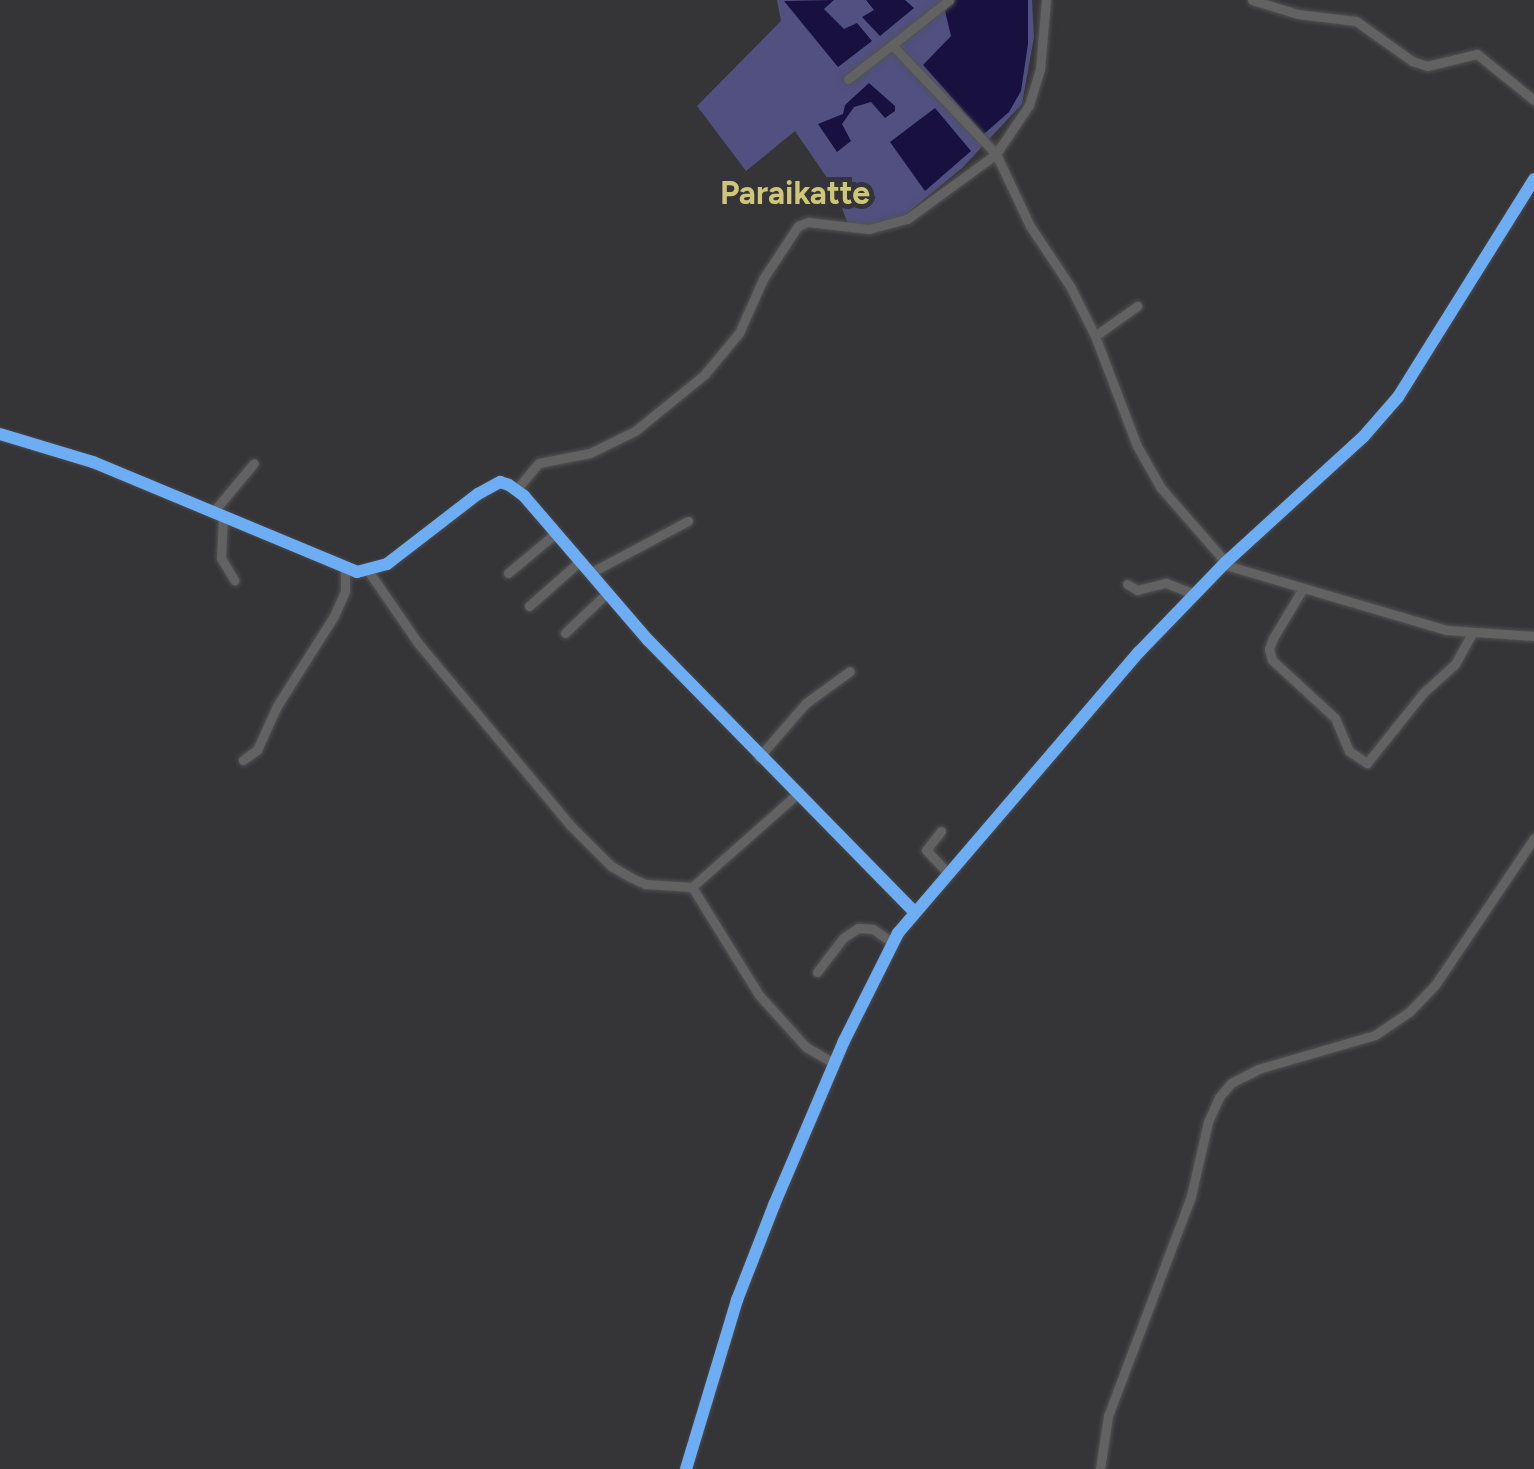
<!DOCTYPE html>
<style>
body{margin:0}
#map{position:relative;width:1534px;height:1469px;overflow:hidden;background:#353538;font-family:Figtree,sans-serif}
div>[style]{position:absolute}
.green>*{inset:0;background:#515080}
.water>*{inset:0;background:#18103e}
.roads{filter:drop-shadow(0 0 2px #525254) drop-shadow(0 0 2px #525254)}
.minor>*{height:9px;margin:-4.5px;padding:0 4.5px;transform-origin:4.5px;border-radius:4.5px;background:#626263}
.cycleway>*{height:12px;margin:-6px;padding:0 6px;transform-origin:6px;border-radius:6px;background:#6dadf4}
span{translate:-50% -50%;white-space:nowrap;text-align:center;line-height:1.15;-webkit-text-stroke:10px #343439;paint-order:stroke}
.quarter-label{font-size:32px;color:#cec678;font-weight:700}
</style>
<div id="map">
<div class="green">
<i style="clip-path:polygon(777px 0,1032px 0,1034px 37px,1022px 104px,962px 168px,893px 225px,851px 233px,836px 191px,795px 131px,746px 171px,697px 106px,781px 21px)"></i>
</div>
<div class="water">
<i style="clip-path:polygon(834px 0,824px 9px,844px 29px,857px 23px,872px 41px,838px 67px,784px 1px)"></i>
<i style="clip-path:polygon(866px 0,905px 0,914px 8px,880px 36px,862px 17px,874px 10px)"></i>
<i style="clip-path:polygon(953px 0,1028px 0,1028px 44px,1021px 91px,1009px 112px,984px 134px,923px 65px,951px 36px,945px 11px)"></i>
<i style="clip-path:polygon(869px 83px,895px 106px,895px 111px,885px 118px,871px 102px,854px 107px,842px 124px,851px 141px,837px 152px,818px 124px,843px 114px,845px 105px)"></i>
<i style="clip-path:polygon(935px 108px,971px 151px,925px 191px,890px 142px)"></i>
</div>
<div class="roads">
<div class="minor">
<i style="left:1252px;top:0;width:48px;rotate:16.9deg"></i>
<i style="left:1298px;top:14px;width:58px;rotate:6.9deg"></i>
<i style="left:1356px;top:21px;width:69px;rotate:35.5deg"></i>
<i style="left:1412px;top:61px;width:16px;rotate:18deg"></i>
<i style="left:1427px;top:66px;width:51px;rotate:-13.5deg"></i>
<i style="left:1477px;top:54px;width:73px;rotate:38.9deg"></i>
<i style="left:892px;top:45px;width:73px;rotate:-38.3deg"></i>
<i style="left:848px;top:79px;width:56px;rotate:-37.7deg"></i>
<i style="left:892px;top:45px;width:151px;rotate:46.3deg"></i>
<i style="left:996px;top:154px;width:80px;rotate:64.7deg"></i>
<i style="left:1030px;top:226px;width:72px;rotate:56.3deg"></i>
<i style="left:1070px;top:286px;width:56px;rotate:63.4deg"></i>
<i style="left:1095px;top:336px;width:118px;rotate:69.1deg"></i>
<i style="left:1137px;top:446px;width:48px;rotate:60.3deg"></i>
<i style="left:1161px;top:488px;width:103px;rotate:48.9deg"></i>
<i style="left:1229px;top:566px;width:227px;rotate:16.4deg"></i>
<i style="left:1447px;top:630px;width:87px;rotate:3.9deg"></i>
<i style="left:1095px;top:336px;width:52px;rotate:-35.5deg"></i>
<i style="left:0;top:434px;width:97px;rotate:16.8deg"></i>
<i style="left:93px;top:462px;width:286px;rotate:22.6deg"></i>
<i style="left:357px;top:572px;width:31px;rotate:-15deg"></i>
<i style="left:387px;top:564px;width:115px;rotate:-37.6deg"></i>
<i style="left:478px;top:494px;width:25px;rotate:-29deg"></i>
<i style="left:500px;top:482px;width:9px;rotate:18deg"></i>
<i style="left:509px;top:485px;width:19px;rotate:36deg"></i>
<i style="left:524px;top:496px;width:190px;rotate:49.3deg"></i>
<i style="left:648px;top:640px;width:379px;rotate:45.6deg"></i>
<i style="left:516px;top:490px;width:35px;rotate:-50deg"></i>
<i style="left:539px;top:463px;width:52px;rotate:-11.1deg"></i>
<i style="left:590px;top:453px;width:50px;rotate:-26.1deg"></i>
<i style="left:635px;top:431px;width:89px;rotate:-39.1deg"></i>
<i style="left:704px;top:375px;width:55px;rotate:-50.2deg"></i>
<i style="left:739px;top:333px;width:59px;rotate:-66deg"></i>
<i style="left:763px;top:279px;width:64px;rotate:-56.6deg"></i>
<i style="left:798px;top:226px;width:11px;rotate:-22deg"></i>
<i style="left:808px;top:222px;width:61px;rotate:6.5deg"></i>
<i style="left:869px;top:229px;width:39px;rotate:-15deg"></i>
<i style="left:907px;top:219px;width:110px;rotate:-36.1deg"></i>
<i style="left:996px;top:154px;width:59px;rotate:-56deg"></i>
<i style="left:1029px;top:105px;width:38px;rotate:-73deg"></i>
<i style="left:1040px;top:69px;width:69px;rotate:-85deg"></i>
<i style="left:214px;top:511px;width:62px;rotate:-50.2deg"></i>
<i style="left:223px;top:516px;width:42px;rotate:92.7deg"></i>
<i style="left:221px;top:558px;width:26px;rotate:59deg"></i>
<i style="left:369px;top:572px;width:86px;rotate:55.4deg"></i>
<i style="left:418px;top:643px;width:239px;rotate:50.1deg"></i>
<i style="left:571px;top:826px;width:57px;rotate:45deg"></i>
<i style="left:611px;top:866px;width:22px;rotate:30deg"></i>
<i style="left:630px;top:877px;width:17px;rotate:25deg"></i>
<i style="left:645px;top:884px;width:47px;rotate:3.7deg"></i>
<i style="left:692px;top:887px;width:139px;rotate:-41.5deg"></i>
<i style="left:508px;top:573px;width:62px;rotate:-39.8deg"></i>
<i style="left:590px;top:573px;width:111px;rotate:-28deg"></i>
<i style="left:1127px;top:584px;width:12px;rotate:31deg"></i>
<i style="left:1137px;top:590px;width:30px;rotate:-14deg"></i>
<i style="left:1166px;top:583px;width:31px;rotate:21deg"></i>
<i style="left:1302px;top:590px;width:56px;rotate:121.1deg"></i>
<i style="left:1273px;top:638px;width:12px;rotate:110deg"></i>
<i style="left:1269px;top:649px;width:11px;rotate:75deg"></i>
<i style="left:1272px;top:660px;width:86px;rotate:42.6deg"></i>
<i style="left:1335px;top:718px;width:36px;rotate:67deg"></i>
<i style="left:1349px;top:751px;width:22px;rotate:34deg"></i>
<i style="left:1367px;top:763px;width:90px;rotate:-51.3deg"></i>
<i style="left:1423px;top:693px;width:43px;rotate:-42.2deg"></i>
<i style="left:1455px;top:664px;width:35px;rotate:-61deg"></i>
<i style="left:529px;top:606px;width:68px;rotate:-41.4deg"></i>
<i style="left:565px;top:633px;width:57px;rotate:-43.6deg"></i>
<i style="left:759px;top:757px;width:72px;rotate:-49deg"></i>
<i style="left:806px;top:703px;width:54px;rotate:-36deg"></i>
<i style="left:243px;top:760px;width:17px;rotate:-36deg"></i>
<i style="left:257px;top:750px;width:48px;rotate:-65.6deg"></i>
<i style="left:277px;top:706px;width:107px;rotate:-57.7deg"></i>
<i style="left:334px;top:616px;width:27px;rotate:-66deg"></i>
<i style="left:345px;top:591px;width:22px;rotate:-90deg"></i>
<i style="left:941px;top:831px;width:24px;rotate:128deg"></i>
<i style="left:926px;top:850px;width:32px;rotate:46deg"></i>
<i style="left:692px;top:887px;width:127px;rotate:58.2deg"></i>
<i style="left:759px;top:995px;width:70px;rotate:47.9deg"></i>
<i style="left:806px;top:1047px;width:32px;rotate:30deg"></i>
<i style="left:817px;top:972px;width:43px;rotate:-52.6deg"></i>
<i style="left:843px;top:938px;width:18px;rotate:-34deg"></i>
<i style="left:858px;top:928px;width:15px;rotate:4deg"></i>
<i style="left:873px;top:929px;width:24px;rotate:35deg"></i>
<i style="left:686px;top:1469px;width:177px;rotate:-73.2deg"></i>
<i style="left:737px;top:1300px;width:102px;rotate:-68.7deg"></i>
<i style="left:774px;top:1205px;width:178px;rotate:-66.9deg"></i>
<i style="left:844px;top:1041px;width:121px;rotate:-63.4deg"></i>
<i style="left:898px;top:933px;width:370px;rotate:-49.4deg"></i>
<i style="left:1139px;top:652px;width:124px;rotate:-46deg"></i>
<i style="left:1225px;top:563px;width:188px;rotate:-42.4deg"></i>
<i style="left:1364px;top:436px;width:52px;rotate:-48.9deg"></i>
<i style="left:1398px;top:397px;width:257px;rotate:-58deg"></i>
<i style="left:1100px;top:1469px;width:54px;rotate:-81.4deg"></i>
<i style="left:1108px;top:1416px;width:235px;rotate:-69.3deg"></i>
<i style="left:1191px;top:1196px;width:76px;rotate:-77.1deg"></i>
<i style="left:1208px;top:1122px;width:27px;rotate:-66deg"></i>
<i style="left:1219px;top:1097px;width:18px;rotate:-49deg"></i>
<i style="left:1231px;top:1083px;width:30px;rotate:-27deg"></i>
<i style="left:1258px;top:1069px;width:122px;rotate:-16.2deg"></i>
<i style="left:1375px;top:1035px;width:41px;rotate:-34.1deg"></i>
<i style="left:1409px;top:1012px;width:37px;rotate:-46deg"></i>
<i style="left:1435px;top:985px;width:177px;rotate:-56deg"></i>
</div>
</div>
<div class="cycleway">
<i style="left:0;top:434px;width:97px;rotate:16.8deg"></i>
<i style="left:93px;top:462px;width:286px;rotate:22.6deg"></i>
<i style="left:357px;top:572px;width:31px;rotate:-15deg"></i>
<i style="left:387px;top:564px;width:115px;rotate:-37.6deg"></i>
<i style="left:478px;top:494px;width:25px;rotate:-29deg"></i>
<i style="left:500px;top:482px;width:9px;rotate:18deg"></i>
<i style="left:509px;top:485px;width:19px;rotate:36deg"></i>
<i style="left:524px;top:496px;width:190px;rotate:49.3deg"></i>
<i style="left:648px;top:640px;width:379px;rotate:45.6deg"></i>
<i style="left:686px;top:1469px;width:177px;rotate:-73.2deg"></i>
<i style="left:737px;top:1300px;width:102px;rotate:-68.7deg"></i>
<i style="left:774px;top:1205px;width:178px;rotate:-66.9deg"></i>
<i style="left:844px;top:1041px;width:121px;rotate:-63.4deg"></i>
<i style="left:898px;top:933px;width:370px;rotate:-49.4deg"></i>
<i style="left:1139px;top:652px;width:124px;rotate:-46deg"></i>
<i style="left:1225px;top:563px;width:188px;rotate:-42.4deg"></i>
<i style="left:1364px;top:436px;width:52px;rotate:-48.9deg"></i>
<i style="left:1398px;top:397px;width:257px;rotate:-58deg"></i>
</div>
<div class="quarter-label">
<span style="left:795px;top:193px">Paraikatte</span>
</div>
</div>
